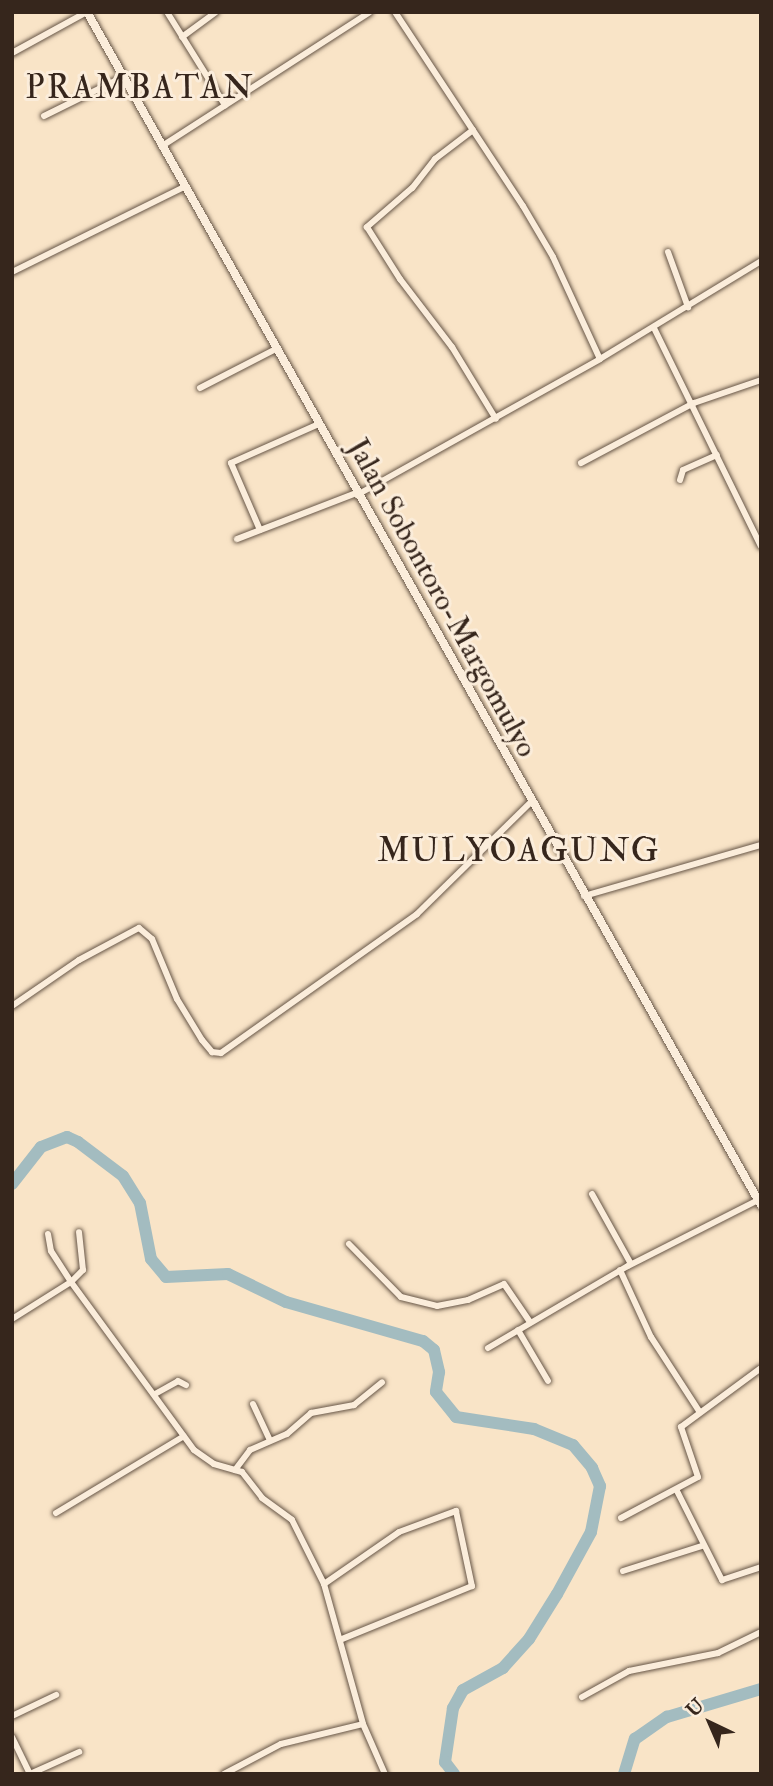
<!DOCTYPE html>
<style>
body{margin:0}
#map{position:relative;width:773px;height:1786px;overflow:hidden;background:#f9e4c7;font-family:"IM FELL Double Pica",serif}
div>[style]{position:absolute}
.river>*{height:12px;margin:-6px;padding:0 6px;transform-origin:6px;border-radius:6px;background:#a3bcc0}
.roads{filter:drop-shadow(0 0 2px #675647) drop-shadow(0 0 2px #675647)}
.street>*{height:6px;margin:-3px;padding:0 3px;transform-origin:3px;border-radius:3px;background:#fbeddb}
.secondary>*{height:8px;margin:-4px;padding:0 4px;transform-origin:4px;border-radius:4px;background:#fbeddb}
span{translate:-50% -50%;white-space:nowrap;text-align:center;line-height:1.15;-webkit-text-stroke:6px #fbeddb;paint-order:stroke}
.street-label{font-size:30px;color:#36261c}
.quarter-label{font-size:33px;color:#36261c;letter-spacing:2px}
.frame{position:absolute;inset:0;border:14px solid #36261c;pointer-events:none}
.north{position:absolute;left:675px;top:1688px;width:70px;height:70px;-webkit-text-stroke:5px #fbeddb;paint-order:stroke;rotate:316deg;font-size:19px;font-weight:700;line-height:28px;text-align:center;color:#36261c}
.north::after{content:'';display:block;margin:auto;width:24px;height:32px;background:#36261c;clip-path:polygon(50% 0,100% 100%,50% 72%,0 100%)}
</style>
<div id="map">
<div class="river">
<i style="left:12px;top:1184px;width:47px;rotate:-51.9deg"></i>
<i style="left:41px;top:1147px;width:28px;rotate:-21deg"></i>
<i style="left:67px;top:1137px;width:12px;rotate:24deg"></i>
<i style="left:78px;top:1142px;width:56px;rotate:37.1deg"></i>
<i style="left:123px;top:1176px;width:32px;rotate:58deg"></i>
<i style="left:140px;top:1203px;width:57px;rotate:78.9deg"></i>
<i style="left:151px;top:1259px;width:23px;rotate:50deg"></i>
<i style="left:166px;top:1277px;width:62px;rotate:-2.8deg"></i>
<i style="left:228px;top:1274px;width:64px;rotate:25.8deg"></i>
<i style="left:286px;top:1302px;width:142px;rotate:15.9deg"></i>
<i style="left:423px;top:1341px;width:14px;rotate:39deg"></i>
<i style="left:434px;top:1350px;width:23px;rotate:77deg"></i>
<i style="left:439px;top:1372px;width:20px;rotate:99deg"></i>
<i style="left:436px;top:1392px;width:32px;rotate:51deg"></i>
<i style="left:456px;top:1417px;width:79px;rotate:8.7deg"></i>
<i style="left:534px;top:1429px;width:42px;rotate:22.3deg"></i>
<i style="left:573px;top:1445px;width:30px;rotate:50deg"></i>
<i style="left:592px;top:1468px;width:20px;rotate:66deg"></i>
<i style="left:600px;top:1486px;width:47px;rotate:101.1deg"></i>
<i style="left:591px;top:1532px;width:71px;rotate:118.7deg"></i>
<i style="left:557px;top:1594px;width:53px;rotate:121.9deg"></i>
<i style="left:529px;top:1639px;width:39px;rotate:132deg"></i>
<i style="left:503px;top:1668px;width:46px;rotate:151.2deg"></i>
<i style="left:463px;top:1690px;width:21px;rotate:119deg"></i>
<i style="left:453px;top:1708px;width:55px;rotate:98.4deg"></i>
<i style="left:445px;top:1762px;width:15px;rotate:53deg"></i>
<i style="left:624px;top:1774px;width:37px;rotate:-73deg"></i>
<i style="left:635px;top:1739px;width:39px;rotate:-35deg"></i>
<i style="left:667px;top:1717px;width:98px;rotate:-16.6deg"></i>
</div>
<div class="roads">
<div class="street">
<i style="left:167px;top:12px;width:110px;rotate:58.1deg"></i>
<i style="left:395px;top:12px;width:232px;rotate:56.6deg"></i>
<i style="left:523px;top:206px;width:59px;rotate:59.5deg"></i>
<i style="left:553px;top:257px;width:112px;rotate:65.3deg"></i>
<i style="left:182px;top:37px;width:42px;rotate:-36.3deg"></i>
<i style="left:12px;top:53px;width:85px;rotate:-28.7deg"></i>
<i style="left:44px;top:116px;width:86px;rotate:-26.3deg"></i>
<i style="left:473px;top:130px;width:48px;rotate:142.7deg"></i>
<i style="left:435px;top:159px;width:37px;rotate:128deg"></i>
<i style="left:412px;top:188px;width:60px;rotate:139.1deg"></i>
<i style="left:367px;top:227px;width:62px;rotate:57.6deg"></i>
<i style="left:400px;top:279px;width:86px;rotate:52.6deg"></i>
<i style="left:452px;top:347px;width:84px;rotate:58.6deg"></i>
<i style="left:162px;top:146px;width:247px;rotate:-32.8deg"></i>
<i style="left:668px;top:252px;width:59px;rotate:70deg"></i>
<i style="left:12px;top:272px;width:192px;rotate:-26.3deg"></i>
<i style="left:654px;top:328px;width:243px;rotate:63.9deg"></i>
<i style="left:200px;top:388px;width:85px;rotate:-27.2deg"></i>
<i style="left:581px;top:463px;width:128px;rotate:-28deg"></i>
<i style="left:694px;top:403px;width:71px;rotate:-18.9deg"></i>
<i style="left:680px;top:480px;width:10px;rotate:-73deg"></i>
<i style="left:683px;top:470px;width:37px;rotate:-24deg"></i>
<i style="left:357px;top:495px;width:278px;rotate:-29.2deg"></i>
<i style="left:600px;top:359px;width:188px;rotate:-31.3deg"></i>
<i style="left:260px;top:530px;width:73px;rotate:-113.4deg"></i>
<i style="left:231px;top:463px;width:96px;rotate:-23.9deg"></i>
<i style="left:237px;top:539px;width:128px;rotate:-21.1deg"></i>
<i style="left:584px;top:896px;width:184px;rotate:-16.1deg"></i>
<i style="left:12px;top:1006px;width:81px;rotate:-34.5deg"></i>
<i style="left:79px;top:960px;width:68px;rotate:-28.1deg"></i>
<i style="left:139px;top:928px;width:17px;rotate:40deg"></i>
<i style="left:152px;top:939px;width:65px;rotate:67.4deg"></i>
<i style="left:177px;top:999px;width:48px;rotate:58.6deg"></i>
<i style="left:202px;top:1040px;width:16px;rotate:50deg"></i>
<i style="left:212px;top:1052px;width:9px;rotate:6deg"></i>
<i style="left:221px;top:1053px;width:240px;rotate:-35.3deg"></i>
<i style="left:417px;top:914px;width:158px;rotate:-44.5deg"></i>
<i style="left:592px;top:1194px;width:80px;rotate:60.9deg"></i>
<i style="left:48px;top:1234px;width:17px;rotate:80deg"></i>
<i style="left:51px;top:1251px;width:37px;rotate:57deg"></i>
<i style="left:71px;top:1282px;width:17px;rotate:-45deg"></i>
<i style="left:83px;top:1270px;width:38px;rotate:-96deg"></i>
<i style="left:349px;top:1244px;width:74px;rotate:45.5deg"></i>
<i style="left:401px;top:1297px;width:37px;rotate:14deg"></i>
<i style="left:437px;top:1306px;width:32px;rotate:-11deg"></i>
<i style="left:468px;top:1300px;width:39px;rotate:-24deg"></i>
<i style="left:504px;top:1284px;width:46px;rotate:55.6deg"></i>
<i style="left:620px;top:1270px;width:74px;rotate:65.2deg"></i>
<i style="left:651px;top:1337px;width:88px;rotate:57deg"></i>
<i style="left:12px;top:1319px;width:70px;rotate:-32.1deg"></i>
<i style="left:71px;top:1282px;width:208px;rotate:53.8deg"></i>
<i style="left:194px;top:1450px;width:24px;rotate:35deg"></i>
<i style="left:214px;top:1464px;width:29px;rotate:16deg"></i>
<i style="left:242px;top:1472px;width:33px;rotate:52deg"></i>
<i style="left:262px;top:1498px;width:37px;rotate:36deg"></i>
<i style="left:292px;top:1520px;width:72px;rotate:63.4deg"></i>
<i style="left:324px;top:1584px;width:145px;rotate:74.4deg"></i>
<i style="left:363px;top:1724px;width:55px;rotate:66.3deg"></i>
<i style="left:518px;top:1330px;width:59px;rotate:59.5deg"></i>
<i style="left:488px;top:1348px;width:162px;rotate:-30.4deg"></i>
<i style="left:628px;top:1266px;width:146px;rotate:-26.9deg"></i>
<i style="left:155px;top:1394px;width:26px;rotate:-29deg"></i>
<i style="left:178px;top:1381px;width:9px;rotate:27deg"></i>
<i style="left:253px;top:1404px;width:40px;rotate:65deg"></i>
<i style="left:235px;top:1470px;width:25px;rotate:-53deg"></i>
<i style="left:250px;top:1450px;width:40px;rotate:-23.4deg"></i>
<i style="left:287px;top:1434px;width:32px;rotate:-41deg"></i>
<i style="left:311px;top:1413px;width:44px;rotate:-10.5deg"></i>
<i style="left:354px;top:1405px;width:36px;rotate:-39deg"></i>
<i style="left:677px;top:1491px;width:100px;rotate:63.2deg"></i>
<i style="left:722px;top:1580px;width:41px;rotate:-18.4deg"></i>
<i style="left:56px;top:1513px;width:149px;rotate:-31deg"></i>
<i style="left:621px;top:1518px;width:87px;rotate:-28deg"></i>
<i style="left:698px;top:1477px;width:53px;rotate:-108.8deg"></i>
<i style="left:681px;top:1427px;width:99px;rotate:-36.4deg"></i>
<i style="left:623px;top:1571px;width:83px;rotate:-17.6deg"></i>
<i style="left:324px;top:1584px;width:91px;rotate:-34.7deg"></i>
<i style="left:399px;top:1532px;width:61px;rotate:-20.2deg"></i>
<i style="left:456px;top:1511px;width:77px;rotate:78deg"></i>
<i style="left:472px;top:1586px;width:140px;rotate:157.8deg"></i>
<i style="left:582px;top:1697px;width:54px;rotate:-29deg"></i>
<i style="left:629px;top:1671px;width:91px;rotate:-11.4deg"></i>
<i style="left:718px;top:1653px;width:48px;rotate:-26deg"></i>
<i style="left:12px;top:1716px;width:49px;rotate:-25.5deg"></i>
<i style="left:12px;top:1737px;width:41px;rotate:64.1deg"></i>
<i style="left:30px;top:1774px;width:54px;rotate:-24.2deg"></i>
<i style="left:224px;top:1774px;width:64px;rotate:-27.8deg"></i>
<i style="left:281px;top:1744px;width:84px;rotate:-13.7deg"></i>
</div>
<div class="secondary">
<i style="left:87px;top:12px;width:1370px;rotate:60.54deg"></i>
</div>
</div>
<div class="street-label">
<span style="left:442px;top:598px;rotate:61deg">Jalan Sobontoro-Margomulyo</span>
</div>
<div class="quarter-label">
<span style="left:140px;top:88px">PRAMBATAN</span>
<span style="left:519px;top:851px">MULYOAGUNG</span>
</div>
<div class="frame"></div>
<div class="north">U</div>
</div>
